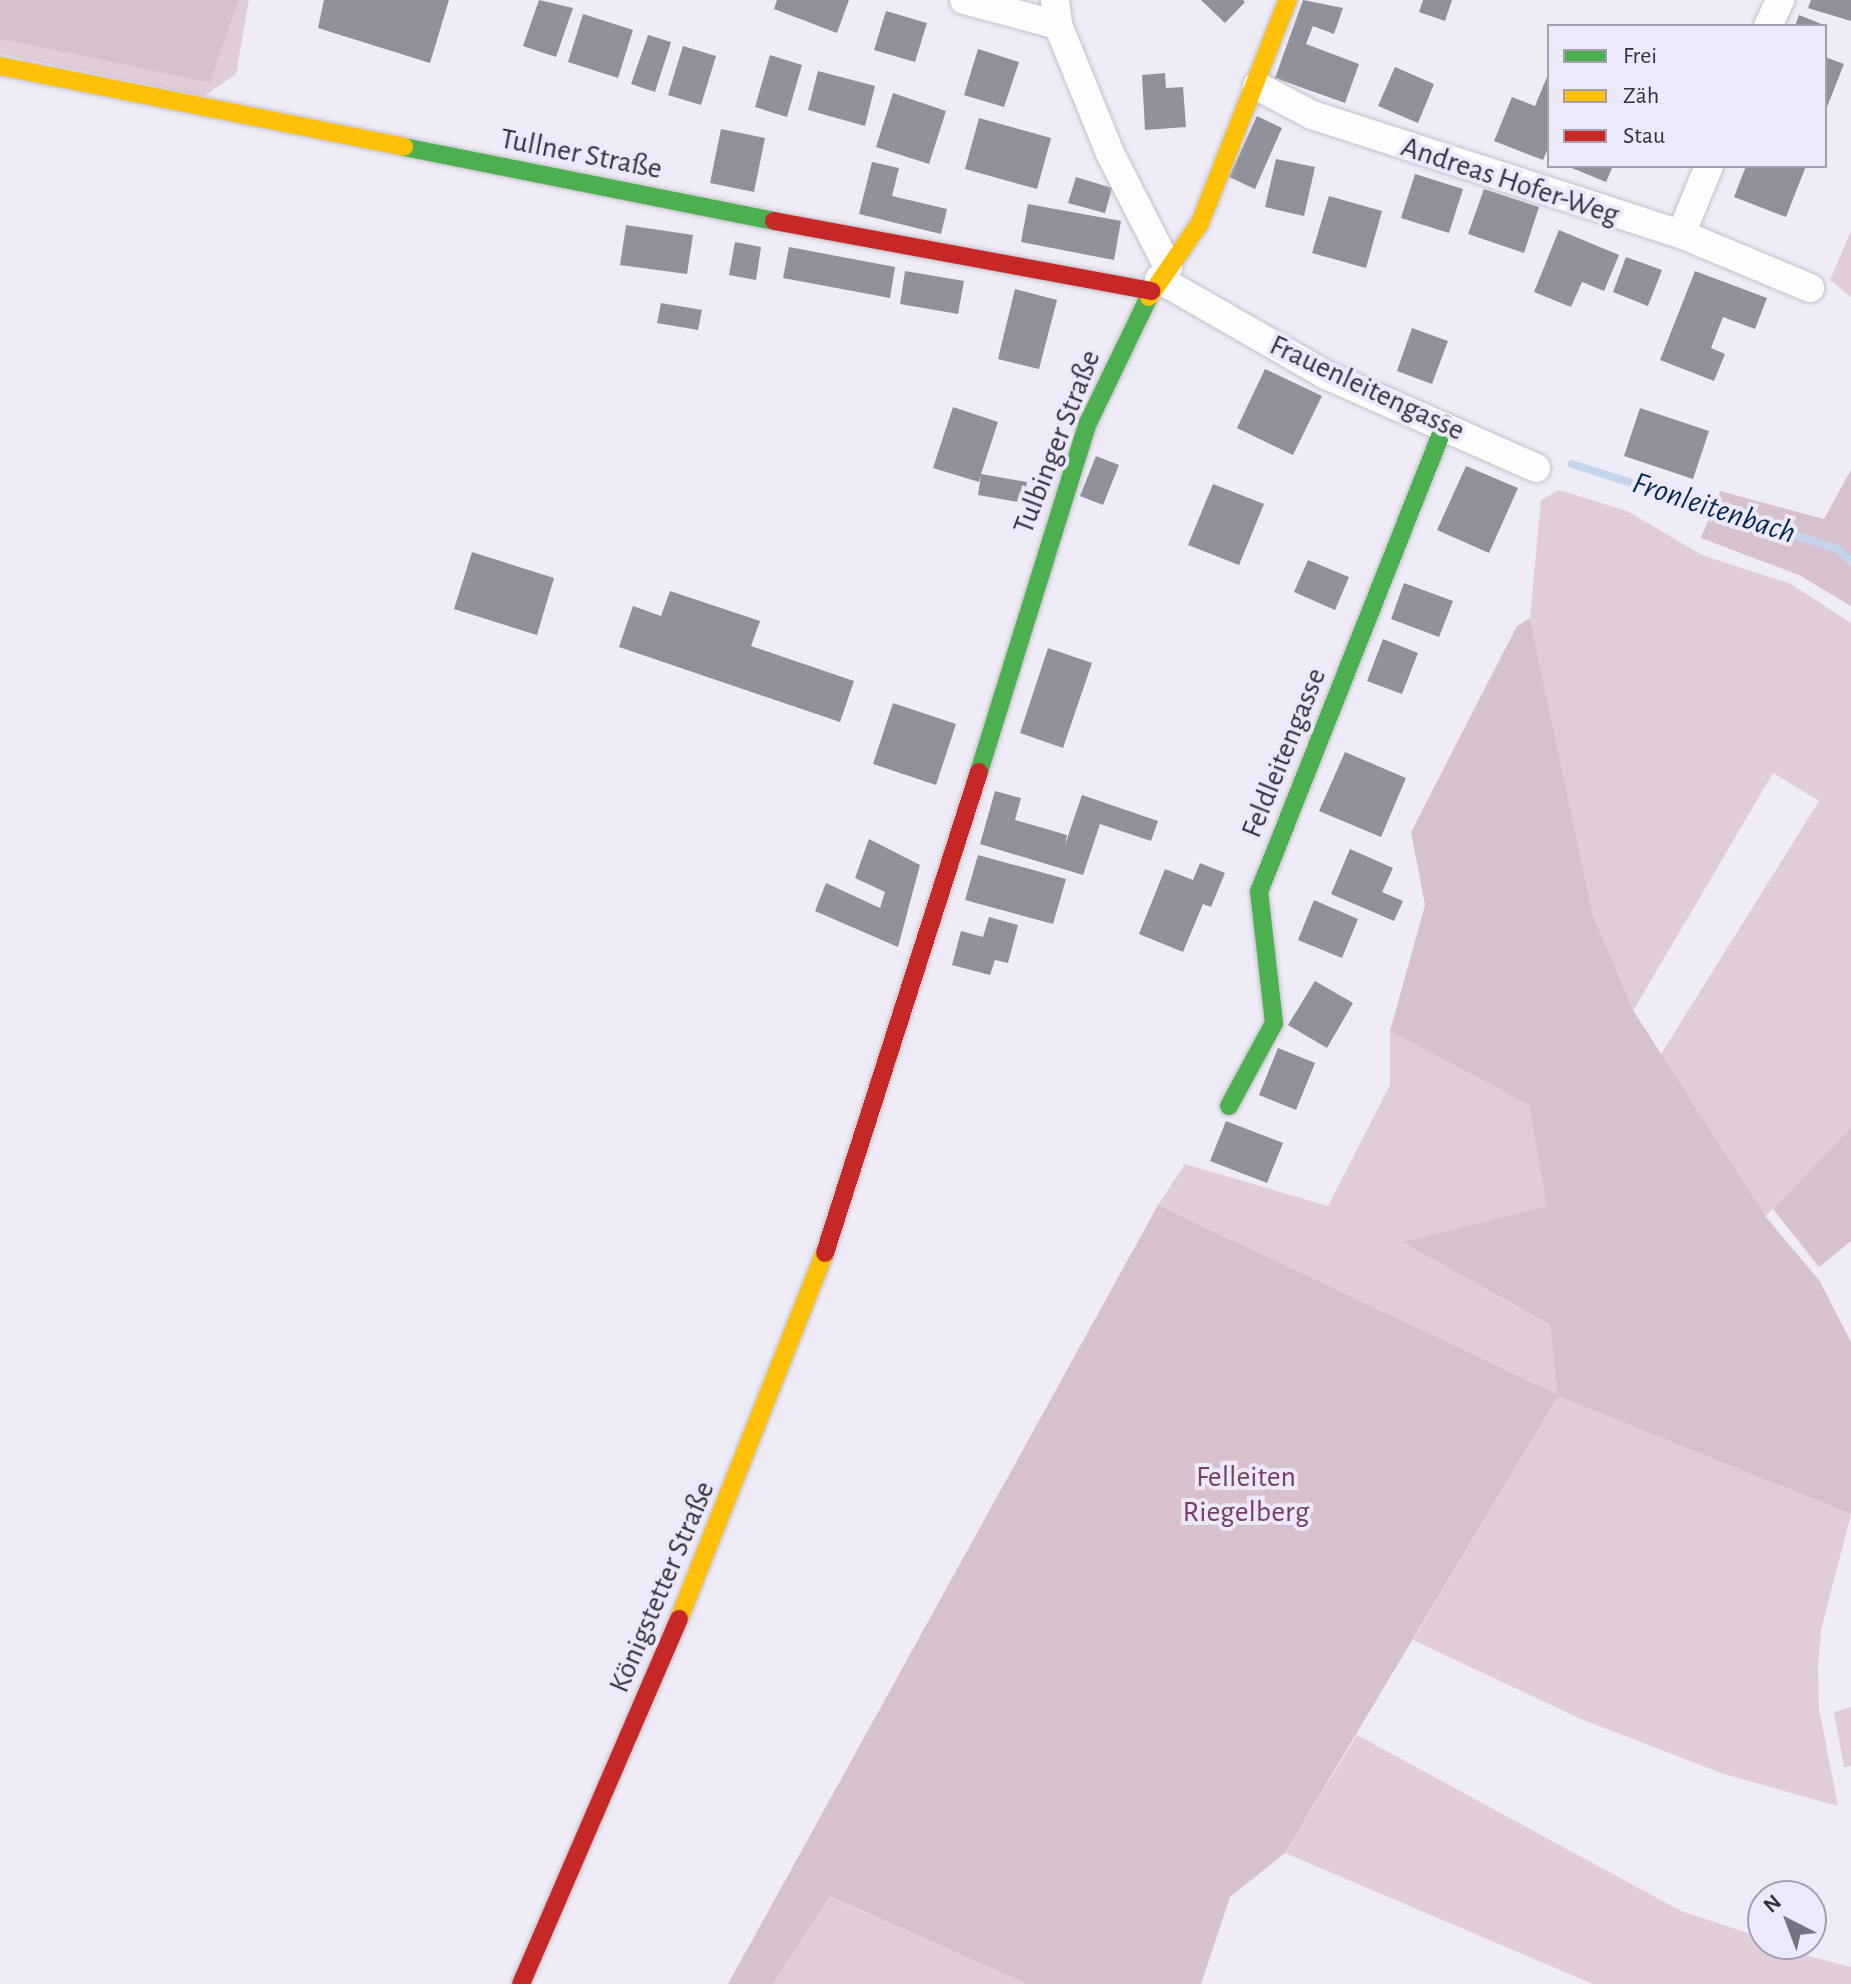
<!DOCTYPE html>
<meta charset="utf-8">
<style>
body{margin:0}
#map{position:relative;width:1851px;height:1984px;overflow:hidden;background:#efecf7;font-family:"Alegreya Sans",sans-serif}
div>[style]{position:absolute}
.green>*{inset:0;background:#e1ccda}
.forest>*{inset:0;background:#d7c1ce}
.stream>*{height:8px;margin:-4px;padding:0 4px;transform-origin:4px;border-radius:4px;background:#c3d4ec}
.building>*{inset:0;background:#90909a}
.roads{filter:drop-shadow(0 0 2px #c3c0ca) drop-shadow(0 0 2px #c3c0ca)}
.street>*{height:28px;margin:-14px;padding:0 14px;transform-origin:14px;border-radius:14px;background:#fdfcfe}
.fast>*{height:18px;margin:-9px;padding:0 9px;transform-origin:9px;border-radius:9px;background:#4caf50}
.slow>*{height:18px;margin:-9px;padding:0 9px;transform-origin:9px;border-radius:9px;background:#ffc107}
.jam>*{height:18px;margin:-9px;padding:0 9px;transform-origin:9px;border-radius:9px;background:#c62828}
span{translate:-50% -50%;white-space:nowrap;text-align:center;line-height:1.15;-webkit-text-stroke:8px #eee8fb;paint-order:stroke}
.street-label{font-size:30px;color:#35313e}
.park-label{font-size:30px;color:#76425b}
.water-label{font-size:32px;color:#022c51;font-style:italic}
.legend{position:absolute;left:1547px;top:24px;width:280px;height:144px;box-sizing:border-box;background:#eee8fb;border:2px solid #a49faf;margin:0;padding:10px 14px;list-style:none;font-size:24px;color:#35313e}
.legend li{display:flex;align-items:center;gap:16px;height:40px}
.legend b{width:40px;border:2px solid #a49faf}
.north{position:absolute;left:1747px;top:1880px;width:80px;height:80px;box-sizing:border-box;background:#eee8fb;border:2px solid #a49faf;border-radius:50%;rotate:318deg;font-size:22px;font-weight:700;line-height:32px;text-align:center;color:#35313e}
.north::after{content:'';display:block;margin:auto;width:28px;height:36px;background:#76727f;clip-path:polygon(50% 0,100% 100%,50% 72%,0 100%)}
</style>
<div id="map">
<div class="green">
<i style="clip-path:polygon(239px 0,249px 0,236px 74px,204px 96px,0 54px,0 39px,210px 83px)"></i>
<i style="clip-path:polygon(1851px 231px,1851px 297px,1830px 280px)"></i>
<i style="clip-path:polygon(1559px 490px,1627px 511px,1702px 555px,1791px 584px,1851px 623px,1851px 1127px,1765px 1217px,1661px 1054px,1819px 801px,1773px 773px,1633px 1011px,1593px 915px,1530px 618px,1541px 500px)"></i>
<i style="clip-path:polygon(1390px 1031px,1529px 1105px,1548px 1206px,1404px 1243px,1551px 1326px,1559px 1396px,1851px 1514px,1821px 1630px,1818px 1667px,1819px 1709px,1838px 1806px,1724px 1774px,1581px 1719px,1413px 1640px,1558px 1396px,1158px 1205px,1185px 1164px,1328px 1206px,1390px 1085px)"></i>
<i style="clip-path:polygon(1851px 1707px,1851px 1766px,1844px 1767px,1834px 1712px)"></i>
<i style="clip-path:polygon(1357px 1735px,1681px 1911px,1763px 1938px,1763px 1944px,1851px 1967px,1851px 1984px,1593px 1984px,1285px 1853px)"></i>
<i style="clip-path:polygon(828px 1896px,1027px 1984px,773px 1984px)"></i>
</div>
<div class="forest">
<i style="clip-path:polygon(0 0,239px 0,210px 83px,0 39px)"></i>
<i style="clip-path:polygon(1851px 470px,1851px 606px,1799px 575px,1701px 538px,1720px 491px,1824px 519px)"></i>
<i style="clip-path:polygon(1530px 618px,1593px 915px,1633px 1010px,1765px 1216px,1819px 1280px,1851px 1342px,1851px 1514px,1558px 1396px,1285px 1853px,1230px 1897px,1201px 1984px,1027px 1984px,829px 1896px,773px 1984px,728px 1984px,1158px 1205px,1558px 1395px,1550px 1325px,1402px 1242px,1547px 1206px,1529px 1105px,1390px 1031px,1425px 905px,1411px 832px,1517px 626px)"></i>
<i style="clip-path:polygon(1851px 1127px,1851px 1241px,1819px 1267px,1773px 1209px)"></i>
</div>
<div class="stream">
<i style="left:1572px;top:464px;width:279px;rotate:17.7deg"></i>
<i style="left:1838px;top:549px;width:18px;rotate:45deg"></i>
</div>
<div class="building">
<i style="clip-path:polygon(324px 0,449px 0,430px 63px,318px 28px)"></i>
<i style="clip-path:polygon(539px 0,573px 8px,556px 57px,523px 46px)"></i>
<i style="clip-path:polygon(777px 0,849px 0,837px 33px,774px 9px)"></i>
<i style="clip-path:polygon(1201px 0,1243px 0,1245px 2px,1225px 23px)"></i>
<i style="clip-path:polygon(1303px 0,1343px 8px,1334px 34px,1313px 26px,1306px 44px,1359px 64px,1345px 103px,1275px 78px)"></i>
<i style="clip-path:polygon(1423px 0,1452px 0,1445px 21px,1419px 12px)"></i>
<i style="clip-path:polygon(1811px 0,1851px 0,1851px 21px,1808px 8px)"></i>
<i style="clip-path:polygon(886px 11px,927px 23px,915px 62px,874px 50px)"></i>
<i style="clip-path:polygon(583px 14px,633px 30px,618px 78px,568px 62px)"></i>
<i style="clip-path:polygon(1799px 15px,1826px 26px,1795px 26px)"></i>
<i style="clip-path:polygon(648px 35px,671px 42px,655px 92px,631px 84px)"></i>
<i style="clip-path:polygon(683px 46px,716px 56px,701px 105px,668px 95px)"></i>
<i style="clip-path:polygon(978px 49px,1019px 62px,1004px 107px,964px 95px)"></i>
<i style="clip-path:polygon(770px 55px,802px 65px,787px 117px,755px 107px)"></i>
<i style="clip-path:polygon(1825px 57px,1844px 64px,1825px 112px)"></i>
<i style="clip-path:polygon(1395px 67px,1434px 84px,1418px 123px,1378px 106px)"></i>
<i style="clip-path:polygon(818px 71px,875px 86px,865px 126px,808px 110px)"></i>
<i style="clip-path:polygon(1549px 72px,1549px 146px,1543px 160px,1494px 141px,1512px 97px,1535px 106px)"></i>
<i style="clip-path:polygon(1165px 73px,1166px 88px,1183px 87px,1186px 127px,1145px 130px,1142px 75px)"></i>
<i style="clip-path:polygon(893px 93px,946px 111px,929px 164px,876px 147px)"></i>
<i style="clip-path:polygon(1257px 116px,1282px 128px,1255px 189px,1229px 177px)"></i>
<i style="clip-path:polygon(979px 118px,1051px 138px,1037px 189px,965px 169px)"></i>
<i style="clip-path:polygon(721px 129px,765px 138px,754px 192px,710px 183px)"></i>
<i style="clip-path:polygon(1276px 159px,1315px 167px,1304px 216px,1265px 207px)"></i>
<i style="clip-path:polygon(872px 162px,899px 168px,892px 196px,947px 209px,941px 234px,859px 214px)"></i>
<i style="clip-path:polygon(1567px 166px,1613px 166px,1606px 182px)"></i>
<i style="clip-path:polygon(1746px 166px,1806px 166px,1786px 217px,1734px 197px)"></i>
<i style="clip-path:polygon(1415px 174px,1463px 189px,1449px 233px,1401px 218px)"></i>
<i style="clip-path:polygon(1076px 177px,1112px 188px,1105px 213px,1068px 203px)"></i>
<i style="clip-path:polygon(1484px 189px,1539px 207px,1524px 253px,1468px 234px)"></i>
<i style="clip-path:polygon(1329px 196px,1382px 211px,1366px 268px,1312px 253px)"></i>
<i style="clip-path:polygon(1028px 204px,1121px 221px,1114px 260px,1021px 242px)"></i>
<i style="clip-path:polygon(626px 225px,693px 235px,687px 274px,620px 265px)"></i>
<i style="clip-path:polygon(1559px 230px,1619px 255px,1604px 291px,1582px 282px,1571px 307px,1534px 292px)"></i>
<i style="clip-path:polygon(735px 242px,761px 247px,756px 280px,729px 275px)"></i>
<i style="clip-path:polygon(789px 247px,895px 267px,890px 298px,783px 278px)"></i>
<i style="clip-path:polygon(1626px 257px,1662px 270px,1648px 306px,1613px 292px)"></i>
<i style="clip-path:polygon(905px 271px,964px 281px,958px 314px,900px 304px)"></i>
<i style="clip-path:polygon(1695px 271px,1767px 298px,1755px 329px,1723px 317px,1711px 348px,1725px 354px,1714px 381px,1660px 360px)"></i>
<i style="clip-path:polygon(1015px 289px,1057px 300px,1039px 369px,998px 359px)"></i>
<i style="clip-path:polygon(661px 303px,702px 310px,698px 330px,657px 323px)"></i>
<i style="clip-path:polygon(1412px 328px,1448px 341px,1432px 384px,1397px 371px)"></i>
<i style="clip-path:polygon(1265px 369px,1322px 396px,1293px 455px,1237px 428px)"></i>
<i style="clip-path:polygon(953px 407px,998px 422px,981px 474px,1027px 482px,1024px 503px,978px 495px,981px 475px,979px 482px,933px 468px)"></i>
<i style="clip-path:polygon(1640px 408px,1709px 431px,1693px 479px,1624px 456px)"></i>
<i style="clip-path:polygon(1096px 456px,1119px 465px,1103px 505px,1080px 496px)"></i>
<i style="clip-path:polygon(1466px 466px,1518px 488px,1489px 553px,1437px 530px)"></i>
<i style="clip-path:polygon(1213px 484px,1264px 504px,1239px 565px,1188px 545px)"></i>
<i style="clip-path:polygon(472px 552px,554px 578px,537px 635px,454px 609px)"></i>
<i style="clip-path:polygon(1308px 560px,1349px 577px,1335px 610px,1294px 592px)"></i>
<i style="clip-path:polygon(1404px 583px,1453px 601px,1439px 637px,1391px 619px)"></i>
<i style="clip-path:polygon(670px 591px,760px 621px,751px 646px,854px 681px,840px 722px,619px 647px,633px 606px,661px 616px)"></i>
<i style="clip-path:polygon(1383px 639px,1418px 653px,1402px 694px,1367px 681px)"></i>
<i style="clip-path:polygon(1048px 648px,1092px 663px,1063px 748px,1020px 733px)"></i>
<i style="clip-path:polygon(893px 703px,956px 724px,936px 785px,873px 764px)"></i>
<i style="clip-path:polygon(1345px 752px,1406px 778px,1381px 837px,1319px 811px)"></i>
<i style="clip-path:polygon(995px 791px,1021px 798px,1015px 820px,1067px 835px,1065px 845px,1082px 795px,1158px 821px,1151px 841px,1100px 824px,1083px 875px,980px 844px)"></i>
<i style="clip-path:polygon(869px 839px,920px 865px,898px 947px,815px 911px,826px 883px,880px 908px,885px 892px,855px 878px)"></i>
<i style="clip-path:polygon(1350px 849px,1393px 868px,1382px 892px,1403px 901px,1394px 921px,1331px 894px)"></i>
<i style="clip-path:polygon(978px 855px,1066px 879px,1053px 924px,965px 900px)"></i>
<i style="clip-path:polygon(1200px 863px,1225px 873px,1211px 907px,1203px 904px,1183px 952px,1139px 934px,1165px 869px,1193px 880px)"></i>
<i style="clip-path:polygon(1314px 900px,1358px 919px,1342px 958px,1298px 940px)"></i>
<i style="clip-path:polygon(989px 917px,1018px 925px,1008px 963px,995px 960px,990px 975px,952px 965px,961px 931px,983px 937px)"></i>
<i style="clip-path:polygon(1315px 981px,1353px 1003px,1327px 1048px,1288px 1025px)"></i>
<i style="clip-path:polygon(1278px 1048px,1315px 1063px,1296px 1110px,1259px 1095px)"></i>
<i style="clip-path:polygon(1226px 1121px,1283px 1143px,1267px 1183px,1210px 1161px)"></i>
</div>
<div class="roads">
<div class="street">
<i style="left:964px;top:0;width:97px;rotate:14.9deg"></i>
<i style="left:1055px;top:0;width:25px;rotate:83deg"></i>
<i style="left:1058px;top:25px;width:138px;rotate:67.9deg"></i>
<i style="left:1110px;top:153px;width:128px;rotate:63deg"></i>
<i style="left:1768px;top:26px;width:29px;rotate:-65deg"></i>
<i style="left:1257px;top:86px;width:62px;rotate:27.8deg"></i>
<i style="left:1312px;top:115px;width:388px;rotate:17.9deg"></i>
<i style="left:1681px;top:234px;width:140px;rotate:22.7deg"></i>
<i style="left:1681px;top:234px;width:74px;rotate:-67.6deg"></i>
<i style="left:1159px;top:279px;width:190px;rotate:29.9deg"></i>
<i style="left:1324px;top:374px;width:232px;rotate:23.9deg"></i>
</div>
<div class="fast">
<i style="left:404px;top:147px;width:377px;rotate:11.3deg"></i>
<i style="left:979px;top:772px;width:366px;rotate:-72.7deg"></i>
<i style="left:1088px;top:423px;width:140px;rotate:-64.2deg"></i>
<i style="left:1229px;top:1106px;width:94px;rotate:-61.5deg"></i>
<i style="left:1274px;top:1023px;width:132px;rotate:-96.5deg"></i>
<i style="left:1259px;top:892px;width:504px;rotate:-68.33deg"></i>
</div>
<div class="slow">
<i style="left:0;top:66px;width:412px;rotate:11.3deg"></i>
<i style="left:1149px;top:297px;width:90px;rotate:-55.4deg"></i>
<i style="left:1200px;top:223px;width:240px;rotate:-68.5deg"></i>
<i style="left:679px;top:1619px;width:394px;rotate:-68.3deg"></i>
</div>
<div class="jam">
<i style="left:774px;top:221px;width:384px;rotate:10.5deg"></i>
<i style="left:825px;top:1253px;width:505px;rotate:-72.25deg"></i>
<i style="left:521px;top:1984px;width:398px;rotate:-66.6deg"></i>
</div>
</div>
<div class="street-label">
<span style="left:581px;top:154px;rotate:11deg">Tullner Straße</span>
<span style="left:1510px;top:181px;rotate:18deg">Andreas Hofer-Weg</span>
<span style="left:1367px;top:388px;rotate:25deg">Frauenleitengasse</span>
<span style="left:1057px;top:442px;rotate:-69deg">Tulbinger Straße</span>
<span style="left:1284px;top:753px;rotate:-68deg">Feldleitengasse</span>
<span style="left:662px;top:1587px;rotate:-67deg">Königstetter Straße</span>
</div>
<div class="park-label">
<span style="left:1246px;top:1494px">Felleiten<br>Riegelberg</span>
</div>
<div class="water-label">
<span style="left:1714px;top:508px;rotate:18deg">Fronleitenbach</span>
</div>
<ul class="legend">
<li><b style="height:10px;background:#4caf50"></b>Frei</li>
<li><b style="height:10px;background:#ffc107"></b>Zäh</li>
<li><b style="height:10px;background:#c62828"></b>Stau</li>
</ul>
<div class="north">N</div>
</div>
